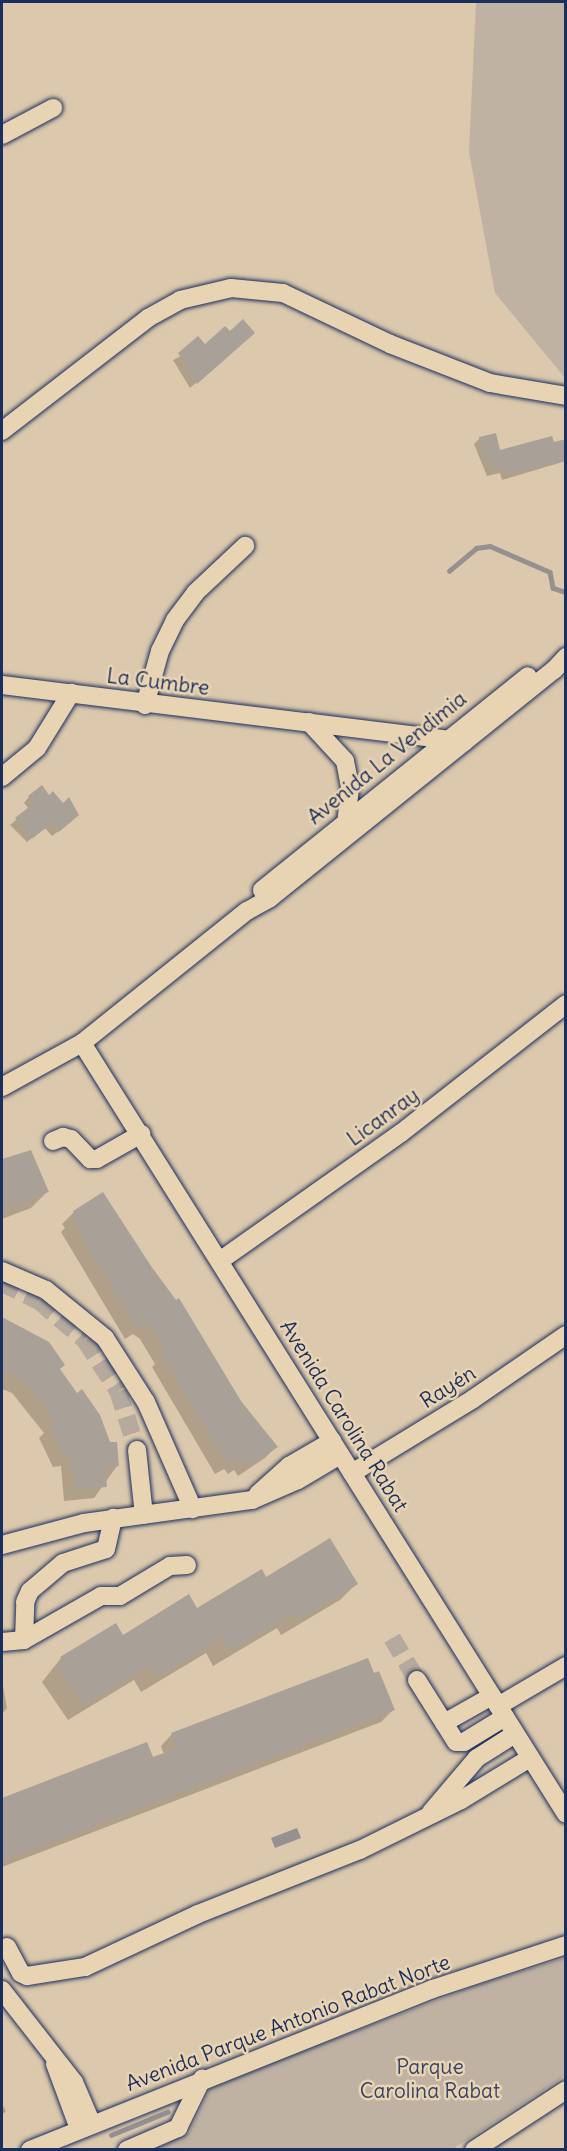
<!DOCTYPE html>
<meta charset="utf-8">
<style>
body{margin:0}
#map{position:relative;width:567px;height:2151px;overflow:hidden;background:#dcc9ad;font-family:Delius,sans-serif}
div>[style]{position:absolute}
.green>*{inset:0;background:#bfb2a2}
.water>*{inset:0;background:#949190}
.shadow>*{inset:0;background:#0003}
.stream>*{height:4.5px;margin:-2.25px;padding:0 2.25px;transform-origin:2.25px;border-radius:2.25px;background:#949190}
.building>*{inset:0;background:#a9a098}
.minor-tunnel>*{height:18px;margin-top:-9px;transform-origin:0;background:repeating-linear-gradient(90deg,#b5aa9d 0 18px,transparent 0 27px)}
.roads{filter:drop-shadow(0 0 2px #1b2f5e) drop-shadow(0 0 2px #1b2f5e)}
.minor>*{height:18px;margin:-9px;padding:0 9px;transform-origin:9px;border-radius:9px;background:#e8d3b2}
span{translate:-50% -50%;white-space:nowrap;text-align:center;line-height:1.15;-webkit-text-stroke:5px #e8d3b2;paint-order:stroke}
.street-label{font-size:21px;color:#1b2f5e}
.park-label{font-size:21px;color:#344368}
.frame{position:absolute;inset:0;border:3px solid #1b2f5e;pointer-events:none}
</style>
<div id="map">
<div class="green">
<i style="clip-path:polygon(476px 2px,565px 2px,565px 378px,495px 293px,469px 152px)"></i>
<i style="clip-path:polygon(565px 1958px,565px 2076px,453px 2149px,152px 2150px,189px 2133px,212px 2085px,478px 1985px)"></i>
</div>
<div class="water">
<i style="clip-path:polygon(297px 1828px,301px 1838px,275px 1848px,271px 1838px)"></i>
</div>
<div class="shadow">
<i style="clip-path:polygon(229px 333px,247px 338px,190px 388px,173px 360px)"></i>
<i style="clip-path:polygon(480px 438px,499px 452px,553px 444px,566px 448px,566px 461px,502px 480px,500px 473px,487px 476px,474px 444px)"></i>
<i style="clip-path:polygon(29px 797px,48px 797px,72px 821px,52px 836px,45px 828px,27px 842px,10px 825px,29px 809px,24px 803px)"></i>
<i style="clip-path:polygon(30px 1151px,47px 1192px,31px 1208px,2px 1219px,2px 1161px)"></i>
<i style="clip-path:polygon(74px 1212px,276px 1447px,265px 1458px,238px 1476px,234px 1470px,228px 1474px,224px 1469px,215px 1474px,152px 1367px,155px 1364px,140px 1339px,133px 1334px,125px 1339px,61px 1232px,65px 1228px,62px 1224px)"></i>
<i style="clip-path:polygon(4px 1320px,59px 1369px,117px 1466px,94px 1498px,64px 1501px,61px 1466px,53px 1467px,39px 1438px,44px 1433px,12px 1393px,2px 1389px)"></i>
<i style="clip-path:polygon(266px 1579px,356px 1584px,340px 1600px,281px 1635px,277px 1628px,213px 1666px,206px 1653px,141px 1692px,134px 1680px,68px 1720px,42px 1682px,61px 1658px,197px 1610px)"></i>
<i style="clip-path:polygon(373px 1674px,393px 1710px,381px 1722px,2px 1867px,2px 1799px,147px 1744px,152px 1759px,164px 1754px,161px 1746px,172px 1734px)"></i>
<i style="clip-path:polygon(2px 1680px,7px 1708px,2px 1714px)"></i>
<i style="clip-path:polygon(2px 2104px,6px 2111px,2px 2115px)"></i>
</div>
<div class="stream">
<i style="left:449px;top:571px;width:35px;rotate:-40deg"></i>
<i style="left:476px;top:548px;width:14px;rotate:-8deg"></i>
<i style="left:490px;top:546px;width:65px;rotate:23.4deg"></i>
<i style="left:550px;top:572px;width:16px;rotate:79deg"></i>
<i style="left:553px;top:588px;width:13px;rotate:18deg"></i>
<i style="left:111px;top:2135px;width:61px;rotate:-22.3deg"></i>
</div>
<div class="building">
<i style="clip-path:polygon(243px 319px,255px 333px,197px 384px,178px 353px,198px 336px,205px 344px,225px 326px,230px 331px)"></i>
<i style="clip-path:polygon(496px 433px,500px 450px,552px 436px,554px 442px,566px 439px,566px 460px,507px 475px,506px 468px,493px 471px,490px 459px,485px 460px,479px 437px)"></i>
<i style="clip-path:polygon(42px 785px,49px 795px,53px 791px,63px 803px,69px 797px,79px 815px,59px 832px,52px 823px,33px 838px,15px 818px,34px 803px,28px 796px)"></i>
<i style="clip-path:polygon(31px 1150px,49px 1192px,2px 1209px,2px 1159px)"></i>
<i style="clip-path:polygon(103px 1192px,151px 1266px,176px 1300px,179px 1298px,241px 1401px,278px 1447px,250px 1465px,246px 1460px,240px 1464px,236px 1458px,227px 1464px,162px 1354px,167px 1352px,152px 1327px,146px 1323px,137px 1329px,72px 1219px,76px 1217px,73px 1211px)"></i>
<i style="clip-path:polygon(2px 1317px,49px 1342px,65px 1365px,60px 1369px,77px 1393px,82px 1389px,100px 1415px,110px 1442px,117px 1442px,119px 1466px,105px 1467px,107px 1487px,75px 1490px,72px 1455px,64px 1456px,50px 1425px,55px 1421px,25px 1382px,2px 1369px)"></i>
<i style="clip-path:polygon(330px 1538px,358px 1584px,298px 1620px,294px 1613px,230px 1651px,222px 1638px,157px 1677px,150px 1665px,84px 1705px,57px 1665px,63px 1661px,60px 1657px,116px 1623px,123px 1635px,189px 1594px,197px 1608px,262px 1569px,266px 1577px)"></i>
<i style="clip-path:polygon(368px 1658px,374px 1673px,379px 1671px,395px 1710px,2px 1861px,2px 1798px,147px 1742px,153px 1757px,177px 1748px,171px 1733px)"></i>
</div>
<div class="minor-tunnel">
<i style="left:2px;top:1283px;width:41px;rotate:25.9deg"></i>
<i style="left:39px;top:1301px;width:60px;rotate:40.3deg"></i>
<i style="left:85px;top:1340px;width:61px;rotate:57.1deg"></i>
<i style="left:118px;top:1391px;width:62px;rotate:72.1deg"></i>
<i style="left:392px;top:1638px;width:49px;rotate:59.2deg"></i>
</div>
<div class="roads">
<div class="minor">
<i style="left:2px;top:135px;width:58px;rotate:-27.9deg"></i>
<i style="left:2px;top:431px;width:185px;rotate:-37.7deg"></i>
<i style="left:148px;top:318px;width:37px;rotate:-29deg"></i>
<i style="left:180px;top:300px;width:52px;rotate:-13.2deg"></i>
<i style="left:231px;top:288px;width:52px;rotate:5.5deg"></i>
<i style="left:283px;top:293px;width:119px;rotate:25.5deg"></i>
<i style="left:390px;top:344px;width:107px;rotate:21.3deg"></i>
<i style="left:490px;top:383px;width:77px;rotate:9.7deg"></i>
<i style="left:2px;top:685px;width:466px;rotate:7deg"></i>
<i style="left:145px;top:705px;width:56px;rotate:-74.5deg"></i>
<i style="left:160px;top:651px;width:34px;rotate:-64deg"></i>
<i style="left:175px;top:620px;width:34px;rotate:-53deg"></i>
<i style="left:195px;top:593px;width:69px;rotate:-43.2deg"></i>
<i style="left:309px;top:722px;width:53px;rotate:47.3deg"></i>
<i style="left:345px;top:761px;width:26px;rotate:79deg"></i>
<i style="left:350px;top:787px;width:31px;rotate:96deg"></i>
<i style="left:2px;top:777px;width:45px;rotate:-39.6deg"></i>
<i style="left:37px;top:748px;width:65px;rotate:-58.3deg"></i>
<i style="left:262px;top:890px;width:341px;rotate:-38.8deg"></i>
<i style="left:82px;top:1043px;width:910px;rotate:57.88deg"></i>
<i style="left:2px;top:1087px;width:91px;rotate:-28.8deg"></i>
<i style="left:82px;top:1043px;width:211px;rotate:-38.7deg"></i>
<i style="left:247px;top:911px;width:26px;rotate:-29deg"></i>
<i style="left:270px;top:898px;width:364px;rotate:-38.8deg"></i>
<i style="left:554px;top:670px;width:18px;rotate:-47deg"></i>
<i style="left:53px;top:1141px;width:11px;rotate:-22deg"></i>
<i style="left:63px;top:1137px;width:8px;rotate:14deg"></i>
<i style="left:71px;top:1139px;width:28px;rotate:46deg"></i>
<i style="left:90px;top:1159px;width:7px"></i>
<i style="left:97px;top:1159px;width:51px;rotate:-29.6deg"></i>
<i style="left:221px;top:1260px;width:220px;rotate:-35.2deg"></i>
<i style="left:401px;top:1133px;width:209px;rotate:-38deg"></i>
<i style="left:2px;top:1271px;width:48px;rotate:23.4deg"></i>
<i style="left:46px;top:1290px;width:76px;rotate:39.1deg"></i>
<i style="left:105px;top:1338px;width:76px;rotate:57.4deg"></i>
<i style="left:146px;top:1402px;width:117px;rotate:66.3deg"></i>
<i style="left:137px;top:1450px;width:65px;rotate:83.9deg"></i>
<i style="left:352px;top:1473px;width:142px;rotate:-31.4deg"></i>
<i style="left:473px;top:1399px;width:113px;rotate:-34.5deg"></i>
<i style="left:258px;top:1494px;width:42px;rotate:-42.1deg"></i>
<i style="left:289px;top:1466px;width:50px;rotate:-30.2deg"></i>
<i style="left:2px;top:1545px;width:85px;rotate:-15deg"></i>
<i style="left:84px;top:1523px;width:170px;rotate:-7.8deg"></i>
<i style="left:252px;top:1500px;width:50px;rotate:-23.5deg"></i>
<i style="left:298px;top:1480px;width:49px;rotate:-30.8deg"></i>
<i style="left:24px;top:1640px;width:38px;rotate:-88deg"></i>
<i style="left:25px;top:1602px;width:12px;rotate:-66deg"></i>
<i style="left:30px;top:1591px;width:43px;rotate:-40.3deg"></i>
<i style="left:63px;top:1563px;width:45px;rotate:-18deg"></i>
<i style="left:106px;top:1549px;width:32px;rotate:-77deg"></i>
<i style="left:2px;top:1642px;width:22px;rotate:-5deg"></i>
<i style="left:24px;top:1640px;width:89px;rotate:-29.7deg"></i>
<i style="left:101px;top:1596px;width:19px"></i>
<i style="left:120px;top:1596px;width:58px;rotate:-31deg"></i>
<i style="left:170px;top:1566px;width:17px;rotate:-3deg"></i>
<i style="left:417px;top:1680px;width:73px;rotate:57.8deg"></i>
<i style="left:456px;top:1742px;width:8px"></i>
<i style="left:464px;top:1742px;width:48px;rotate:-31.4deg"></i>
<i style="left:498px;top:1706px;width:79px;rotate:-30.5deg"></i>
<i style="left:444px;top:1723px;width:55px;rotate:-29.4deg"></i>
<i style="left:431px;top:1812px;width:71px;rotate:-49.6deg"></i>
<i style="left:477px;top:1758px;width:45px;rotate:-32.3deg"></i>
<i style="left:7px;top:1947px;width:30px;rotate:62deg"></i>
<i style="left:21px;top:1973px;width:7px;rotate:27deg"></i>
<i style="left:27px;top:1976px;width:59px;rotate:-8.8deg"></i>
<i style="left:85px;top:1967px;width:125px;rotate:-25.1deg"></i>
<i style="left:198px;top:1914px;width:174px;rotate:-21.6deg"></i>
<i style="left:360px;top:1850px;width:113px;rotate:-26.3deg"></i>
<i style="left:461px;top:1800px;width:81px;rotate:-31.3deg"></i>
<i style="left:2px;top:1990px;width:117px;rotate:52deg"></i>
<i style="left:74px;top:2082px;width:46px;rotate:66.8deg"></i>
<i style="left:55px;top:2064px;width:69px;rotate:69.7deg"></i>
<i style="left:30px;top:2150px;width:434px;rotate:-21.8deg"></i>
<i style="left:433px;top:1989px;width:140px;rotate:-18.3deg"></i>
<i style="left:127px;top:2150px;width:56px;rotate:-23.3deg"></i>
<i style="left:178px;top:2128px;width:55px;rotate:-63.9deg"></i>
<i style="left:474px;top:2150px;width:110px;rotate:-33.1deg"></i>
</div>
</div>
<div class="street-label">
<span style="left:158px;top:682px;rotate:7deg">La Cumbre</span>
<span style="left:387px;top:758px;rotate:-39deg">Avenida La Vendimia</span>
<span style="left:383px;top:1117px;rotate:-36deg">Licanray</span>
<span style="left:448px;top:1387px;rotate:-32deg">Rayén</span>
<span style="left:344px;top:1416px;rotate:58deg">Avenida Carolina Rabat</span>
<span style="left:288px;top:2023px;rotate:-21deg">Avenida Parque Antonio Rabat Norte</span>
</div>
<div class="park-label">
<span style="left:430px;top:2079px">Parque<br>Carolina Rabat</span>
</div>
<div class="frame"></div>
</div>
